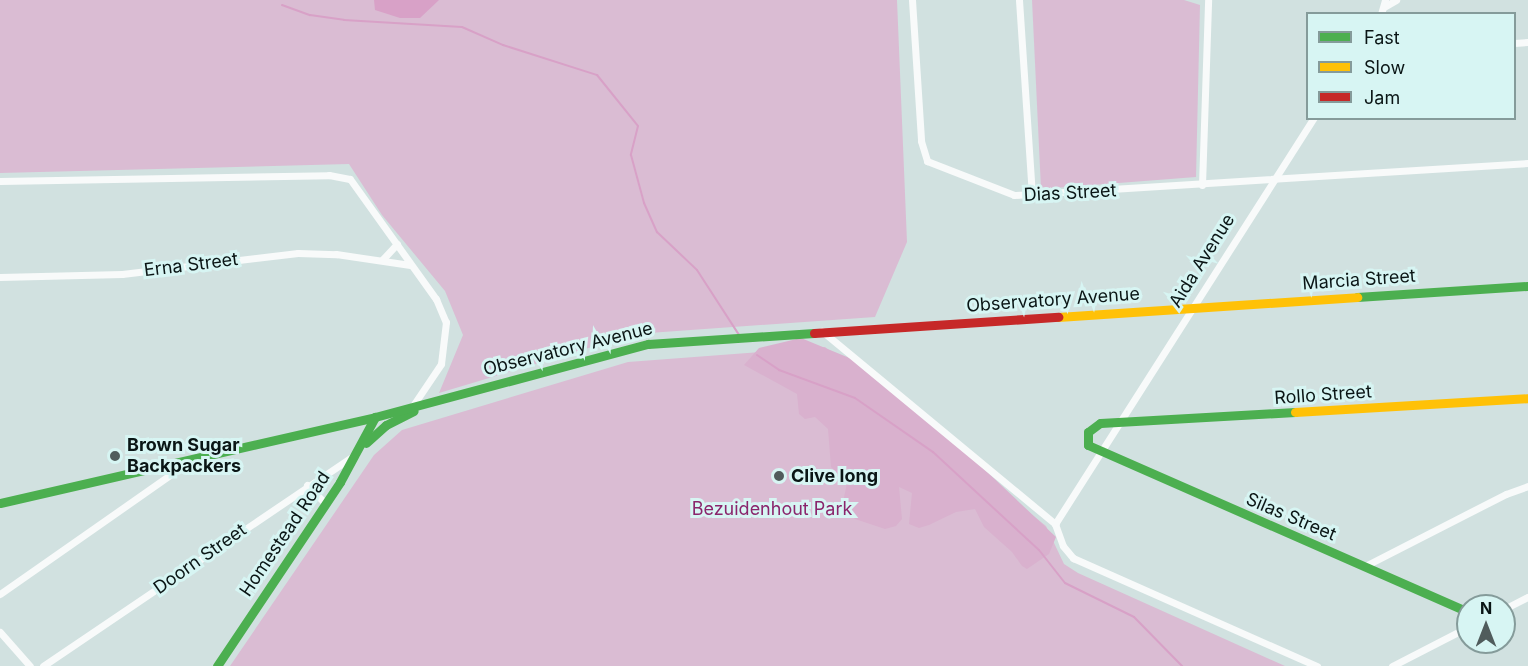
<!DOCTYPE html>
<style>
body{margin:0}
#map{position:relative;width:1528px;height:666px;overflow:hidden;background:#d1e1e0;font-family:Inter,sans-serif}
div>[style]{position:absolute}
.green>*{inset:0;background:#dabcd3}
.forest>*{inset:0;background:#d9b1ce}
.water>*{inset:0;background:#d8a1c7}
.stream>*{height:2px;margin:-1px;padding:0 1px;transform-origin:1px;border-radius:1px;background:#d8a1c7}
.street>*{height:7px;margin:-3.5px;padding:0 3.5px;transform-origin:3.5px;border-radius:3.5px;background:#f8fafa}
.fast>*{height:9px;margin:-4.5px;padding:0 4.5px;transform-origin:4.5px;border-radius:4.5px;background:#4caf50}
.slow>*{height:9px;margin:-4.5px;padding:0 4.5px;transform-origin:4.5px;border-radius:4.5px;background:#ffc107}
.jam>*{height:9px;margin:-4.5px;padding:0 4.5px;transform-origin:4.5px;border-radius:4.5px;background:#c62828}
.dots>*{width:16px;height:16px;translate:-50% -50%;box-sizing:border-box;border:3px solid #d7f5f3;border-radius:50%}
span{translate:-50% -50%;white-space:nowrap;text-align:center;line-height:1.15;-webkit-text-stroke:6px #d7f5f3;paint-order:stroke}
.street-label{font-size:18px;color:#0a1515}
.poi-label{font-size:18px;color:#0a1515;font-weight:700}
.left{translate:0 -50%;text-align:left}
.park-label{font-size:18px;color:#8a256c}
.legend{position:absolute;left:1306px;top:12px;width:210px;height:108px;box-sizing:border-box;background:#d7f5f3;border:2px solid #859b9a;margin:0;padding:8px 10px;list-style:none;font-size:18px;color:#0a1515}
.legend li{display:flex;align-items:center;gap:12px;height:30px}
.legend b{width:30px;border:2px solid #859b9a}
.north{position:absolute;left:1456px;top:594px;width:60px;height:60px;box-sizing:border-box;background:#d7f5f3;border:2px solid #859b9a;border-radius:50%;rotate:0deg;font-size:16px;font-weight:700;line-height:24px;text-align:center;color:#0a1515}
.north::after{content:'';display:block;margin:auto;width:21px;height:27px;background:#505c5c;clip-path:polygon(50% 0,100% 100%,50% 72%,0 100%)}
</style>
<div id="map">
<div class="green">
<i style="clip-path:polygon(0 0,897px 0,907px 242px,875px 317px,635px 334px,439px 393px,463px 335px,445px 291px,382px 215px,349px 164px,0 173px)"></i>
<i style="clip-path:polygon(1032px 0,1184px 0,1200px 5px,1196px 177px,1041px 189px)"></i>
<i style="clip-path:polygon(825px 347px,1046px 526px,1064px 564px,1078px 573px,1285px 666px,230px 666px,374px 455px,402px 430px,628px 362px)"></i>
</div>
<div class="forest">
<i style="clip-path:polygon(801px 338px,864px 364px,983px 468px,1056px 537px,1049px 554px,1027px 569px,1022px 566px,1012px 552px,984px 527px,975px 509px,956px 512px,929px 525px,919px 528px,909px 524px,912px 493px,899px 487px,902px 519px,896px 526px,885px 529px,855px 519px,842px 507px,847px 483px,831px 467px,828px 429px,815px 417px,805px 419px,799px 414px,797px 394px,744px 365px,759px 348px)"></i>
</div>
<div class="water">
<i style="clip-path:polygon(374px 0,439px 0,420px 18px,400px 18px,375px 10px)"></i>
</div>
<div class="stream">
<i style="left:282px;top:5px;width:30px;rotate:20deg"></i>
<i style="left:310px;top:15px;width:34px;rotate:8deg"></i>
<i style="left:344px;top:20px;width:118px;rotate:3.4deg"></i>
<i style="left:462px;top:27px;width:45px;rotate:23.7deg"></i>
<i style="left:503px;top:45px;width:99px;rotate:17.7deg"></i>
<i style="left:597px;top:75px;width:65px;rotate:51.2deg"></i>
<i style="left:638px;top:126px;width:30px;rotate:104deg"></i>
<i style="left:631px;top:155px;width:50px;rotate:74.8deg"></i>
<i style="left:644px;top:203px;width:32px;rotate:66deg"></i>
<i style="left:657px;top:232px;width:55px;rotate:43.5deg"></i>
<i style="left:697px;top:270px;width:77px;rotate:57.1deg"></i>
<i style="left:757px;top:355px;width:27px;rotate:34deg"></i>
<i style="left:779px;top:370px;width:81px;rotate:20.2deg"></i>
<i style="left:855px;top:398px;width:95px;rotate:34.7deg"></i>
<i style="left:933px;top:452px;width:144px;rotate:42.8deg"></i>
<i style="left:1039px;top:550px;width:42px;rotate:51.8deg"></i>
<i style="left:1065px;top:583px;width:77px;rotate:26.2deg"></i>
<i style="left:1134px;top:617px;width:69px;rotate:45.6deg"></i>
</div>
<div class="street">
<i style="left:912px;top:0;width:141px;rotate:86.3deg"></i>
<i style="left:921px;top:141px;width:21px;rotate:73deg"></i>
<i style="left:927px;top:161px;width:93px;rotate:21.3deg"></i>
<i style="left:1014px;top:195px;width:515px;rotate:-3.56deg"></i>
<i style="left:1019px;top:0;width:197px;rotate:86.2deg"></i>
<i style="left:1384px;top:7px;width:14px;rotate:-30deg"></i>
<i style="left:1381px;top:14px;width:15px;rotate:-74deg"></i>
<i style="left:1514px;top:43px;width:14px;rotate:-4deg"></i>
<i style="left:0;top:181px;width:329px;rotate:-1deg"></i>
<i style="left:329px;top:175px;width:21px;rotate:11deg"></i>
<i style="left:350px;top:179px;width:148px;rotate:54.4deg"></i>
<i style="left:436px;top:299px;width:25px;rotate:67deg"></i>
<i style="left:446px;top:322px;width:42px;rotate:96.8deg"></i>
<i style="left:441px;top:364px;width:52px;rotate:124deg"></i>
<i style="left:1202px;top:185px;width:185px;rotate:-88.1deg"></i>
<i style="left:382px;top:260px;width:22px;rotate:-47deg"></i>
<i style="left:0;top:277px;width:122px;rotate:-1.4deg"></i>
<i style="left:122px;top:274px;width:177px;rotate:-6.8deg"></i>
<i style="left:298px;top:253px;width:38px;rotate:2deg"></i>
<i style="left:336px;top:254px;width:75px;rotate:8.5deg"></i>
<i style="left:822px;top:331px;width:303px;rotate:39.6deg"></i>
<i style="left:307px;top:485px;width:25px;rotate:45deg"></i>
<i style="left:1055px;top:524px;width:482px;rotate:-57.5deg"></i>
<i style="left:1055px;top:524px;width:23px;rotate:70deg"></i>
<i style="left:1063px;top:546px;width:16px;rotate:50deg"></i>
<i style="left:1073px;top:558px;width:267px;rotate:23.9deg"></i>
<i style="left:1365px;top:566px;width:158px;rotate:-27.1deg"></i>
<i style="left:1506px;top:494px;width:23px;rotate:-20deg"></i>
<i style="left:0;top:594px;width:232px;rotate:-35deg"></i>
<i style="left:1504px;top:609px;width:27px;rotate:-27deg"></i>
<i style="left:0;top:632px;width:45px;rotate:48.6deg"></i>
<i style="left:43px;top:666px;width:378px;rotate:-34.1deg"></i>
<i style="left:1392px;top:666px;width:85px;rotate:-27.2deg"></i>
</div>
<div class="fast">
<i style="left:1357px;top:297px;width:171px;rotate:-3.7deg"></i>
<i style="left:1295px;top:412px;width:195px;rotate:176.8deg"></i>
<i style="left:1100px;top:423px;width:15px;rotate:143deg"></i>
<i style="left:1088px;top:432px;width:13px;rotate:90deg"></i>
<i style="left:1088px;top:445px;width:415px;rotate:23.7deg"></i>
<i style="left:366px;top:443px;width:27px;rotate:-42deg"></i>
<i style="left:386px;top:425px;width:31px;rotate:-27deg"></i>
<i style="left:0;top:503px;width:385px;rotate:-12.9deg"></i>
<i style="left:375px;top:417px;width:283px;rotate:-15deg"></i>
<i style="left:648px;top:344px;width:166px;rotate:-3.8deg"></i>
<i style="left:217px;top:666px;width:221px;rotate:-56.2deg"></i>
<i style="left:340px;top:482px;width:74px;rotate:-61.7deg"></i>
</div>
<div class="slow">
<i style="left:1058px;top:317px;width:300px;rotate:-3.8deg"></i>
<i style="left:1295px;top:412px;width:233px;rotate:-3.4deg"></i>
</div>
<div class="jam">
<i style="left:814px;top:333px;width:245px;rotate:-3.8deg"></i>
</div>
<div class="dots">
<i style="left:115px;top:456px;background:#505c5c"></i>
<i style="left:779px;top:476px;background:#505c5c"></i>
</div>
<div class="street-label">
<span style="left:1070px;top:193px;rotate:-3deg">Dias Street</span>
<span style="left:1202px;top:261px;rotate:-58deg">Aida Avenue</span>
<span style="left:191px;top:265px;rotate:-7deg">Erna Street</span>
<span style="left:1359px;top:280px;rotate:-4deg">Marcia Street</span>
<span style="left:1053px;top:300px;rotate:-4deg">Observatory Avenue</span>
<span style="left:568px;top:349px;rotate:-14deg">Observatory Avenue</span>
<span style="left:1323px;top:395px;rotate:-4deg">Rollo Street</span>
<span style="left:1291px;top:517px;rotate:23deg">Silas Street</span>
<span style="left:285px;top:534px;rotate:-56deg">Homestead Road</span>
<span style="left:200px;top:559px;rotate:-35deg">Doorn Street</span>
</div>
<div class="poi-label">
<span class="left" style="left:127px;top:456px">Brown Sugar<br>Backpackers</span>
<span class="left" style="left:791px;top:476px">Clive long</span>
</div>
<div class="park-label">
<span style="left:772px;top:509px">Bezuidenhout Park</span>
</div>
<ul class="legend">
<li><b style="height:8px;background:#4caf50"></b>Fast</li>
<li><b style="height:8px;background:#ffc107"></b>Slow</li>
<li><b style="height:8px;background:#c62828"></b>Jam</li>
</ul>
<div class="north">N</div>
</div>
